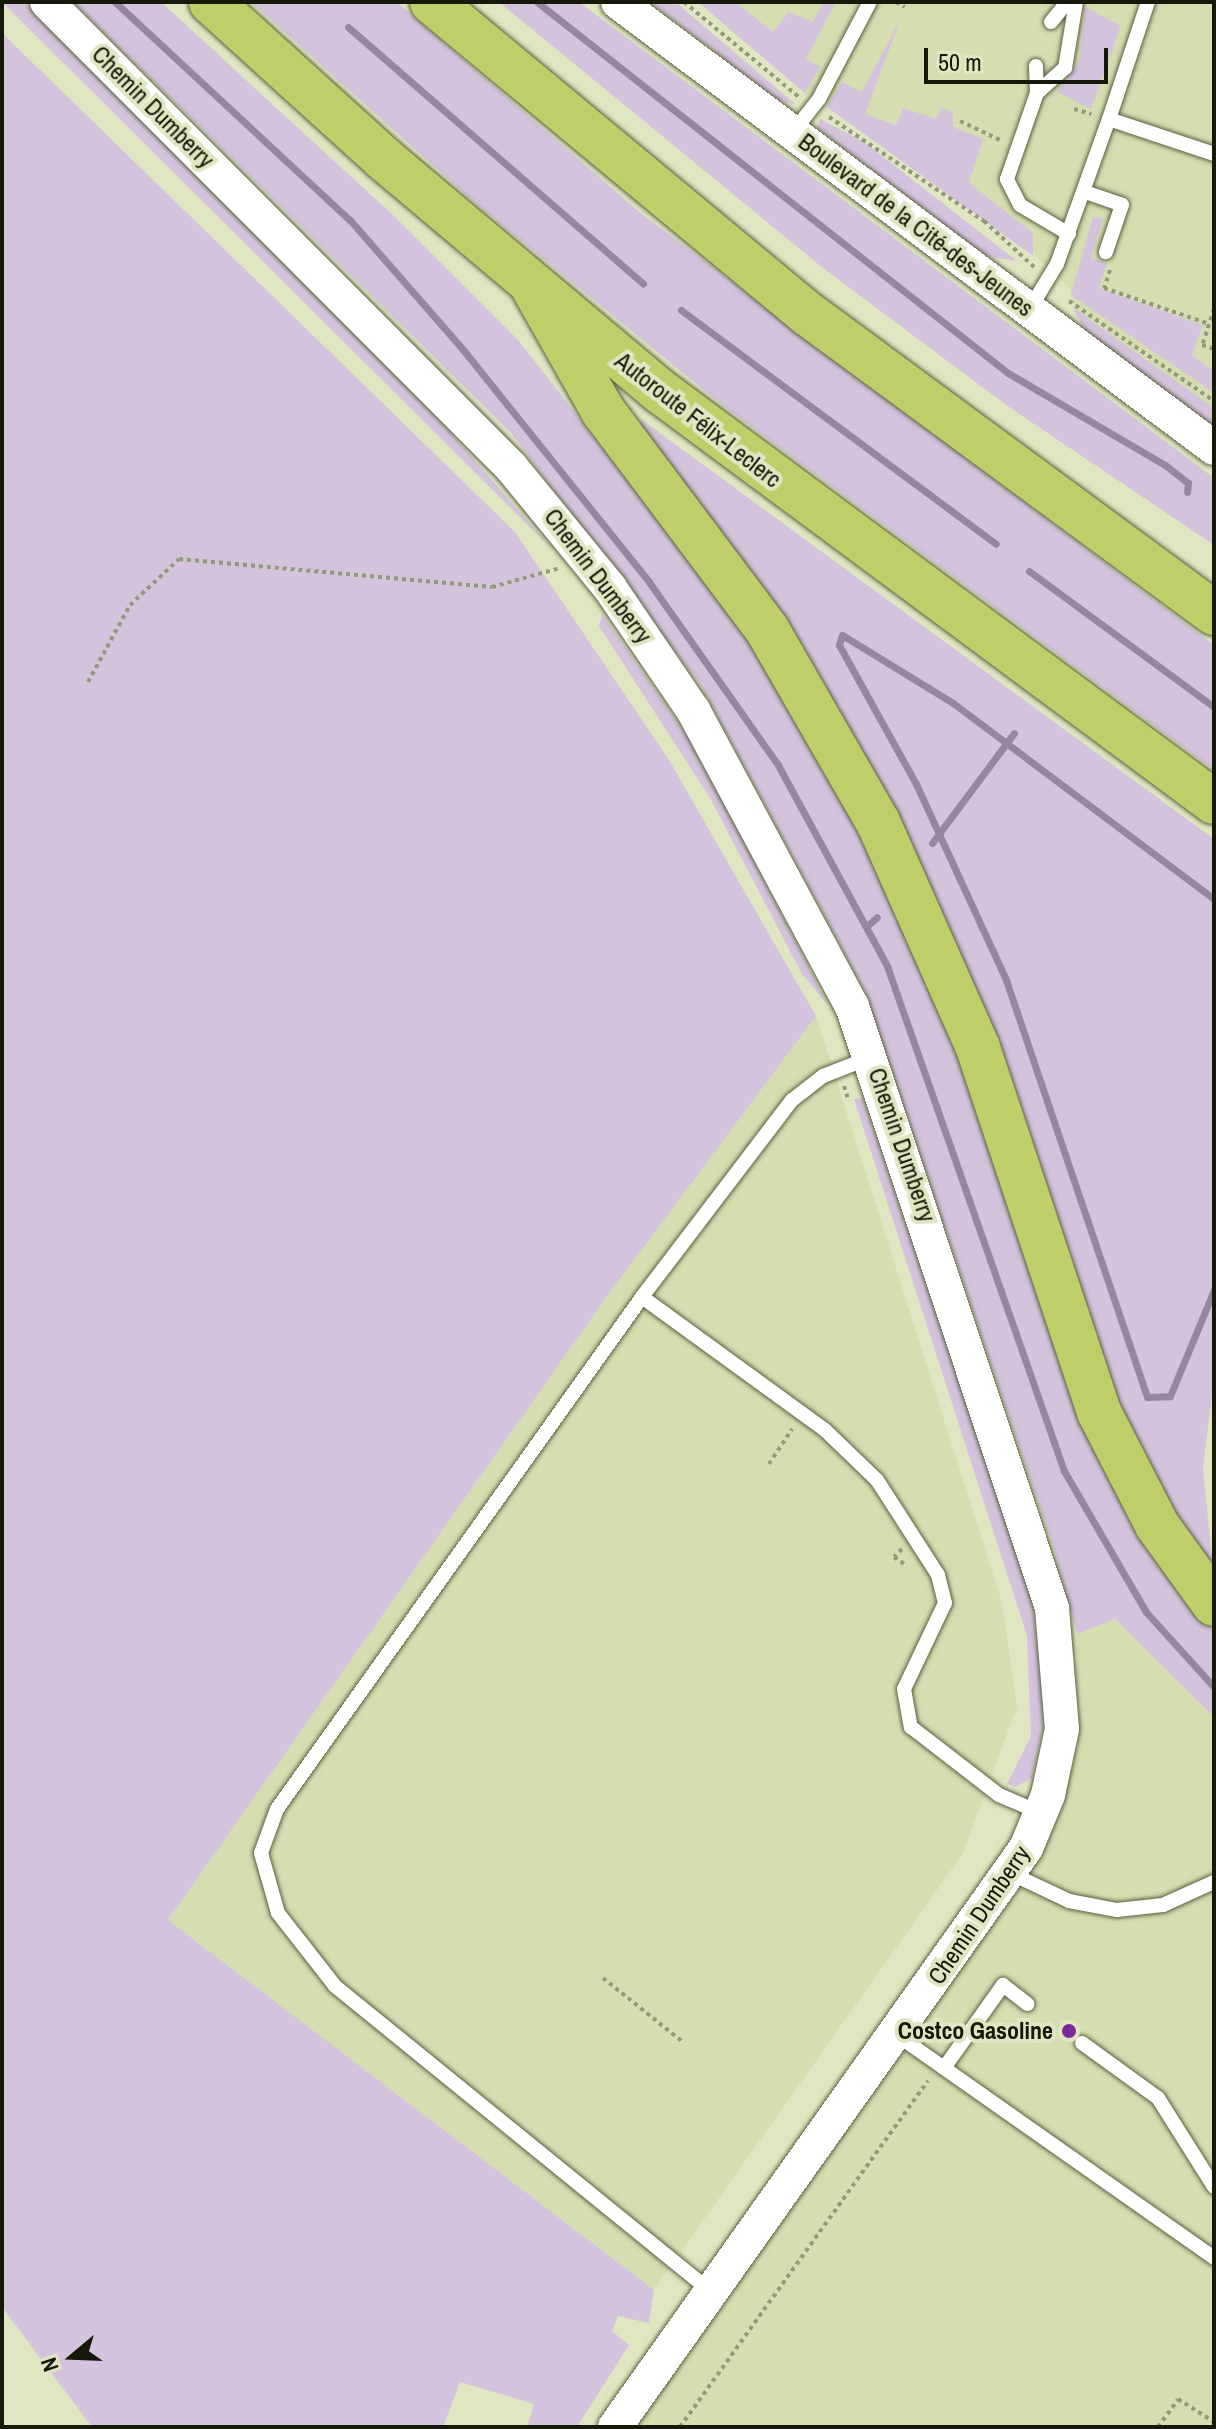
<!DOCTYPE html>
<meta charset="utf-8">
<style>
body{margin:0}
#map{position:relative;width:1216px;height:2429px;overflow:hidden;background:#dfe6c1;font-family:"Archivo Narrow",sans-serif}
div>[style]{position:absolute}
.built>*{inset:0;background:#d5ddb1}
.green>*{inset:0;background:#d5c3dd}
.stream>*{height:7px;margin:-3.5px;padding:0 3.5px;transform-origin:3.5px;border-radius:3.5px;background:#9886a0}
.path>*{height:4px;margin-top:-2px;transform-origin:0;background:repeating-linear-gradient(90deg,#94997c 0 4px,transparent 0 8px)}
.roads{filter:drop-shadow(0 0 2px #5a603f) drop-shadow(0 0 2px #5a603f)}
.service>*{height:14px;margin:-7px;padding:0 7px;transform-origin:7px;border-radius:7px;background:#fff}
.tertiary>*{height:34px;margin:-17px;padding:0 17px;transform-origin:17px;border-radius:17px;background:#fff}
.motorway>*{height:44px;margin:-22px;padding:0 22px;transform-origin:22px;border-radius:22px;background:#bfce68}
.dots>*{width:22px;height:22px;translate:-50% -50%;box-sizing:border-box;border:4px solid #dfe6c1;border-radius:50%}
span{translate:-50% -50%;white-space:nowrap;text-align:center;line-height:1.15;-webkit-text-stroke:8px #dfe6c1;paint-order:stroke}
.street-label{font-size:24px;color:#16180a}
.poi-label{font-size:24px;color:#16180a;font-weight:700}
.right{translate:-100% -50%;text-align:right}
.frame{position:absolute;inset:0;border:4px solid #16180a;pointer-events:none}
.north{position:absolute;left:32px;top:2317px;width:80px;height:80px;-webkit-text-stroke:6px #dfe6c1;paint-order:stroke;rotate:251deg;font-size:22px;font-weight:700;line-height:32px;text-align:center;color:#16180a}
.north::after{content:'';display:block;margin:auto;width:28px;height:36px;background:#16180a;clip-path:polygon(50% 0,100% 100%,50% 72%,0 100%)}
.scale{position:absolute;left:924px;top:48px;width:184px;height:36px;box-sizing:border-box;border:4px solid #16180a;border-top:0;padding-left:10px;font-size:24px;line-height:28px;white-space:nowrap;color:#16180a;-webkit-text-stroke:6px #dfe6c1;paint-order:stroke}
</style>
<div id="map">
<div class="built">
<i style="clip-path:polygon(698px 2px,1214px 2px,1214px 427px,1075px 315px,1070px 289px,1020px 240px,856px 121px,805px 93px)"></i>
<i style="clip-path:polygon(816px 1016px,1002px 1603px,1017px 1707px,963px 1853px,654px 2290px,168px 1920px,610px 1292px)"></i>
<i style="clip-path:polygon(1115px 1619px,1214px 1717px,1214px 2427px,632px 2427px,1042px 1847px,1078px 1745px,1077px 1634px)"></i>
</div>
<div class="green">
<i style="clip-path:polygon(2px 2px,24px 2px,391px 365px,554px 551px)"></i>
<i style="clip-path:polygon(73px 2px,161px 2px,393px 215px,519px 341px,748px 635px,899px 902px,1142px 1533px,1214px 1632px,1214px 1717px,1115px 1619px,1077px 1634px,1053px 1545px,864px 989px,702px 687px,511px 433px)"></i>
<i style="clip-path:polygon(251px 2px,397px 2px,638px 211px,1214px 645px,1214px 770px,721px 404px,475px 203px)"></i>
<i style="clip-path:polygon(499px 2px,579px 2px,1214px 478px,1214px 545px,1009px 407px,823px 268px)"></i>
<i style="clip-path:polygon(650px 2px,679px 5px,795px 104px,778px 100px)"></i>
<i style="clip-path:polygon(698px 2px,735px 2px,773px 32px,789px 12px,813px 22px,824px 2px,836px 2px,806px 59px,820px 67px,805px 93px)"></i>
<i style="clip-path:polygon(1085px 7px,1121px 26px,1091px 109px,1057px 92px,1080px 60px)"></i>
<i style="clip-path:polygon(901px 18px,865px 114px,896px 125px,903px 108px,936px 119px,941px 108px,953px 112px,953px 127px,983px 139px,969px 183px,1033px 233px,1033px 256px,827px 107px,842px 82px,862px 92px)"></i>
<i style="clip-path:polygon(2px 33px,515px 532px,669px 760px,816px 1016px,610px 1292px,168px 1920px,654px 2290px,649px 2323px,618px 2316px,612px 2331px,629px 2345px,577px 2427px,527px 2427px,534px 2404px,460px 2382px,443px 2427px,92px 2427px,2px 2307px)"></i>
<i style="clip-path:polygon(820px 119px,864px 142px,1017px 261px,984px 256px,817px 128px)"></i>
<i style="clip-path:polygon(1093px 217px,1103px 219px,1091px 258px,1107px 263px,1099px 288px,1203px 325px,1192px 355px,1214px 372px,1214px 393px,1071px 295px)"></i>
<i style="clip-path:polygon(1072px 307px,1214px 408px,1214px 427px,1087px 333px)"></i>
<i style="clip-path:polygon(642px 420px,1214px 839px,1214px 1378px,1203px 1468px,1214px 1579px,1126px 1436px,1011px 1092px,636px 429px)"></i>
<i style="clip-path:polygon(602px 614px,699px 753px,828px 1005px,802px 974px,710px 798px,599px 626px)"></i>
<i style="clip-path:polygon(863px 1098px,1032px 1599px,1046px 1712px,1032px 1778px,1016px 1787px,1007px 1784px,1031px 1736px,1027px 1636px,854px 1099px)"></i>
</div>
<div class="stream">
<i style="left:115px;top:2px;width:321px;rotate:42.9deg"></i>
<i style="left:350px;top:220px;width:175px;rotate:48.9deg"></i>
<i style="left:465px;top:352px;width:295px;rotate:51.3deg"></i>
<i style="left:649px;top:582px;width:224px;rotate:54.8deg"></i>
<i style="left:778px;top:765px;width:229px;rotate:61.5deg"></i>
<i style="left:887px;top:966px;width:535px;rotate:70.68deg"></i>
<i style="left:1064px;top:1471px;width:163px;rotate:59.8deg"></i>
<i style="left:1146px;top:1612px;width:101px;rotate:47.8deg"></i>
<i style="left:537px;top:2px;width:600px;rotate:38.23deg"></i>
<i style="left:1008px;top:373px;width:182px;rotate:30.4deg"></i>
<i style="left:1165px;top:465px;width:29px;rotate:38deg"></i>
<i style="left:1188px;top:483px;width:9px;rotate:96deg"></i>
<i style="left:348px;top:27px;width:391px;rotate:41deg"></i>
<i style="left:681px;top:310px;width:392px;rotate:36.6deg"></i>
<i style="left:1029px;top:571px;width:230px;rotate:36.3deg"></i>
<i style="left:932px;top:843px;width:137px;rotate:-53.3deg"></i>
<i style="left:1214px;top:899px;width:326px;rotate:-143.1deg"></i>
<i style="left:953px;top:703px;width:130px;rotate:-148.5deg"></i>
<i style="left:842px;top:635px;width:10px;rotate:107deg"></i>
<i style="left:839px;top:645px;width:159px;rotate:61deg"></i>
<i style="left:916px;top:784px;width:216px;rotate:65.3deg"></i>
<i style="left:1006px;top:980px;width:440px;rotate:71.3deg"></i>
<i style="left:1147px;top:1397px;width:23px;rotate:-2deg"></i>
<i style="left:1170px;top:1396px;width:115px;rotate:-67.5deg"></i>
<i style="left:867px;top:926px;width:13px;rotate:-42deg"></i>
</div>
<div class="path">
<i style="left:684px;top:2px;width:149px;rotate:39.6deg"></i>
<i style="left:896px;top:2px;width:10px;rotate:29deg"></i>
<i style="left:1074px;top:109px;width:18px;rotate:16deg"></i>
<i style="left:829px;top:117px;width:187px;rotate:33.9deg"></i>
<i style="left:984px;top:221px;width:68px;rotate:42.6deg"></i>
<i style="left:960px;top:121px;width:44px;rotate:25.4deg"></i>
<i style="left:1110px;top:270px;width:19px;rotate:108deg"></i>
<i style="left:1104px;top:288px;width:111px;rotate:18.9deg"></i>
<i style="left:1069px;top:301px;width:176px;rotate:34.6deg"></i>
<i style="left:1214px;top:309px;width:38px;rotate:108deg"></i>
<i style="left:1202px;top:345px;width:13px;rotate:18deg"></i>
<i style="left:88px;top:682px;width:88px;rotate:-61.4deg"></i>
<i style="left:130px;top:605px;width:67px;rotate:-43.2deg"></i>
<i style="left:179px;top:559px;width:314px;rotate:5.1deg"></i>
<i style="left:492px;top:587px;width:71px;rotate:-15.6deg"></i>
<i style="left:844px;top:1086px;width:14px;rotate:73deg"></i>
<i style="left:769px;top:1464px;width:42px;rotate:-56.7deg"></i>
<i style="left:902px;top:1549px;width:11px;rotate:135deg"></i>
<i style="left:894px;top:1557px;width:16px;rotate:35deg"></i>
<i style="left:603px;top:1978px;width:104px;rotate:38.7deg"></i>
<i style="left:680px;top:2427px;width:426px;rotate:-54.4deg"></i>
<i style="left:1158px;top:2427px;width:34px;rotate:-54deg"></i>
<i style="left:1178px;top:2399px;width:43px;rotate:32.6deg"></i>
</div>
<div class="roads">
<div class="service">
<i style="left:1051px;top:22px;width:26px;rotate:-51deg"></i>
<i style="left:1036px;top:66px;width:27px;rotate:88deg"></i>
<i style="left:1109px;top:119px;width:123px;rotate:-71.6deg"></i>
<i style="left:793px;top:132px;width:42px;rotate:-51.8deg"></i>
<i style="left:819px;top:99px;width:110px;rotate:-62.3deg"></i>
<i style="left:1085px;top:192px;width:39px;rotate:19deg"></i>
<i style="left:1122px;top:205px;width:50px;rotate:108.8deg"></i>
<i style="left:1069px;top:234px;width:57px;rotate:-149.4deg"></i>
<i style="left:1020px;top:205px;width:29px;rotate:-117deg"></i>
<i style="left:1007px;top:179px;width:91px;rotate:-70.8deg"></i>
<i style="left:1037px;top:93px;width:38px;rotate:-42deg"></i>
<i style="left:1065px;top:68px;width:67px;rotate:-80.5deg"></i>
<i style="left:1029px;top:310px;width:54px;rotate:-58.7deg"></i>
<i style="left:1057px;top:264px;width:154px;rotate:-70.3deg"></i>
<i style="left:1109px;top:119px;width:111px;rotate:18.4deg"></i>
<i style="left:869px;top:1058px;width:49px;rotate:158.6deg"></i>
<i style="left:823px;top:1076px;width:39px;rotate:142deg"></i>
<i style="left:792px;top:1100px;width:248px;rotate:127.3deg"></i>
<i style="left:642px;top:1297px;width:226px;rotate:36deg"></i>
<i style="left:825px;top:1430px;width:72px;rotate:43.9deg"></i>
<i style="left:877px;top:1480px;width:113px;rotate:57.3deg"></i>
<i style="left:938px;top:1575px;width:29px;rotate:76deg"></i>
<i style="left:945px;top:1603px;width:95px;rotate:115.5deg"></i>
<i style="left:904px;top:1689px;width:39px;rotate:80deg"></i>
<i style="left:911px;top:1727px;width:111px;rotate:37.7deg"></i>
<i style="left:999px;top:1795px;width:46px;rotate:23.2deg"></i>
<i style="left:642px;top:1297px;width:629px;rotate:125.48deg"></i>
<i style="left:277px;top:1809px;width:47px;rotate:110deg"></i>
<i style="left:261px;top:1853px;width:62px;rotate:74.2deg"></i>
<i style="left:278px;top:1913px;width:93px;rotate:52deg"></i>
<i style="left:335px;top:1986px;width:485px;rotate:39.1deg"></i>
<i style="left:1012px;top:1874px;width:63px;rotate:25.3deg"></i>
<i style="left:1069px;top:1901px;width:49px;rotate:10.6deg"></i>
<i style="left:1117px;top:1910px;width:46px;rotate:-6.2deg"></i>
<i style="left:1163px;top:1905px;width:56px;rotate:-24.3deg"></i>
<i style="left:897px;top:2035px;width:388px;rotate:35.1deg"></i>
<i style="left:1082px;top:2043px;width:94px;rotate:35.9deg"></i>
<i style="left:1158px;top:2098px;width:105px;rotate:57.8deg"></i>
<i style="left:944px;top:2068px;width:102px;rotate:-54.6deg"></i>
<i style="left:1003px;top:1985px;width:31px;rotate:38deg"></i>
</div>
<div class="tertiary">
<i style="left:47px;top:2px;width:657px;rotate:45.06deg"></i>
<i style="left:511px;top:467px;width:156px;rotate:50.7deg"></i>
<i style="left:610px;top:588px;width:148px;rotate:55.8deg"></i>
<i style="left:693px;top:710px;width:336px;rotate:61.8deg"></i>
<i style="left:852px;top:1006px;width:634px;rotate:71.62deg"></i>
<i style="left:1052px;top:1608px;width:121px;rotate:85.3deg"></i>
<i style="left:1062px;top:1729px;width:67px;rotate:102deg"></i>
<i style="left:1048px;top:1795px;width:57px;rotate:112.5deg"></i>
<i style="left:1026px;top:1848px;width:710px;rotate:125.37deg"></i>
<i style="left:618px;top:2px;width:744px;rotate:36.81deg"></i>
</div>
<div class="motorway">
<i style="left:211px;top:2px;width:234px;rotate:42.2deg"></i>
<i style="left:384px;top:159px;width:362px;rotate:40.1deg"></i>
<i style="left:661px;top:392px;width:688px;rotate:36.55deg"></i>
<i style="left:432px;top:2px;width:489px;rotate:39.7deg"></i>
<i style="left:808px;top:314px;width:504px;rotate:36.37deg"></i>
<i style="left:534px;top:289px;width:140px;rotate:60.5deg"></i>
<i style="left:603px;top:411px;width:275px;rotate:53.1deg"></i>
<i style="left:768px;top:631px;width:220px;rotate:60.1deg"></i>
<i style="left:878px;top:822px;width:247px;rotate:66.1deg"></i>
<i style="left:978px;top:1048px;width:384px;rotate:71.6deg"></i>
<i style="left:1099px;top:1412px;width:127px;rotate:62.8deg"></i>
<i style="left:1157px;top:1525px;width:97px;rotate:54.2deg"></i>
</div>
</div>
<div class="dots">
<i style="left:1069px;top:2031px;background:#7b2998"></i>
</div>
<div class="street-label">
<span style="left:153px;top:107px;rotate:45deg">Chemin Dumberry</span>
<span style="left:916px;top:225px;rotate:37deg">Boulevard de la Cité-des-Jeunes</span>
<span style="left:698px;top:420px;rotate:38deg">Autoroute Félix-Leclerc</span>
<span style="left:598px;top:576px;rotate:53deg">Chemin Dumberry</span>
<span style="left:902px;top:1145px;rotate:71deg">Chemin Dumberry</span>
<span style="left:979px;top:1915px;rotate:-56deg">Chemin Dumberry</span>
</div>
<div class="poi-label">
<span class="right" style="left:1053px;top:2031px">Costco Gasoline</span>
</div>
<div class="frame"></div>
<div class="north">N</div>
<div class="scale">50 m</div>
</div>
